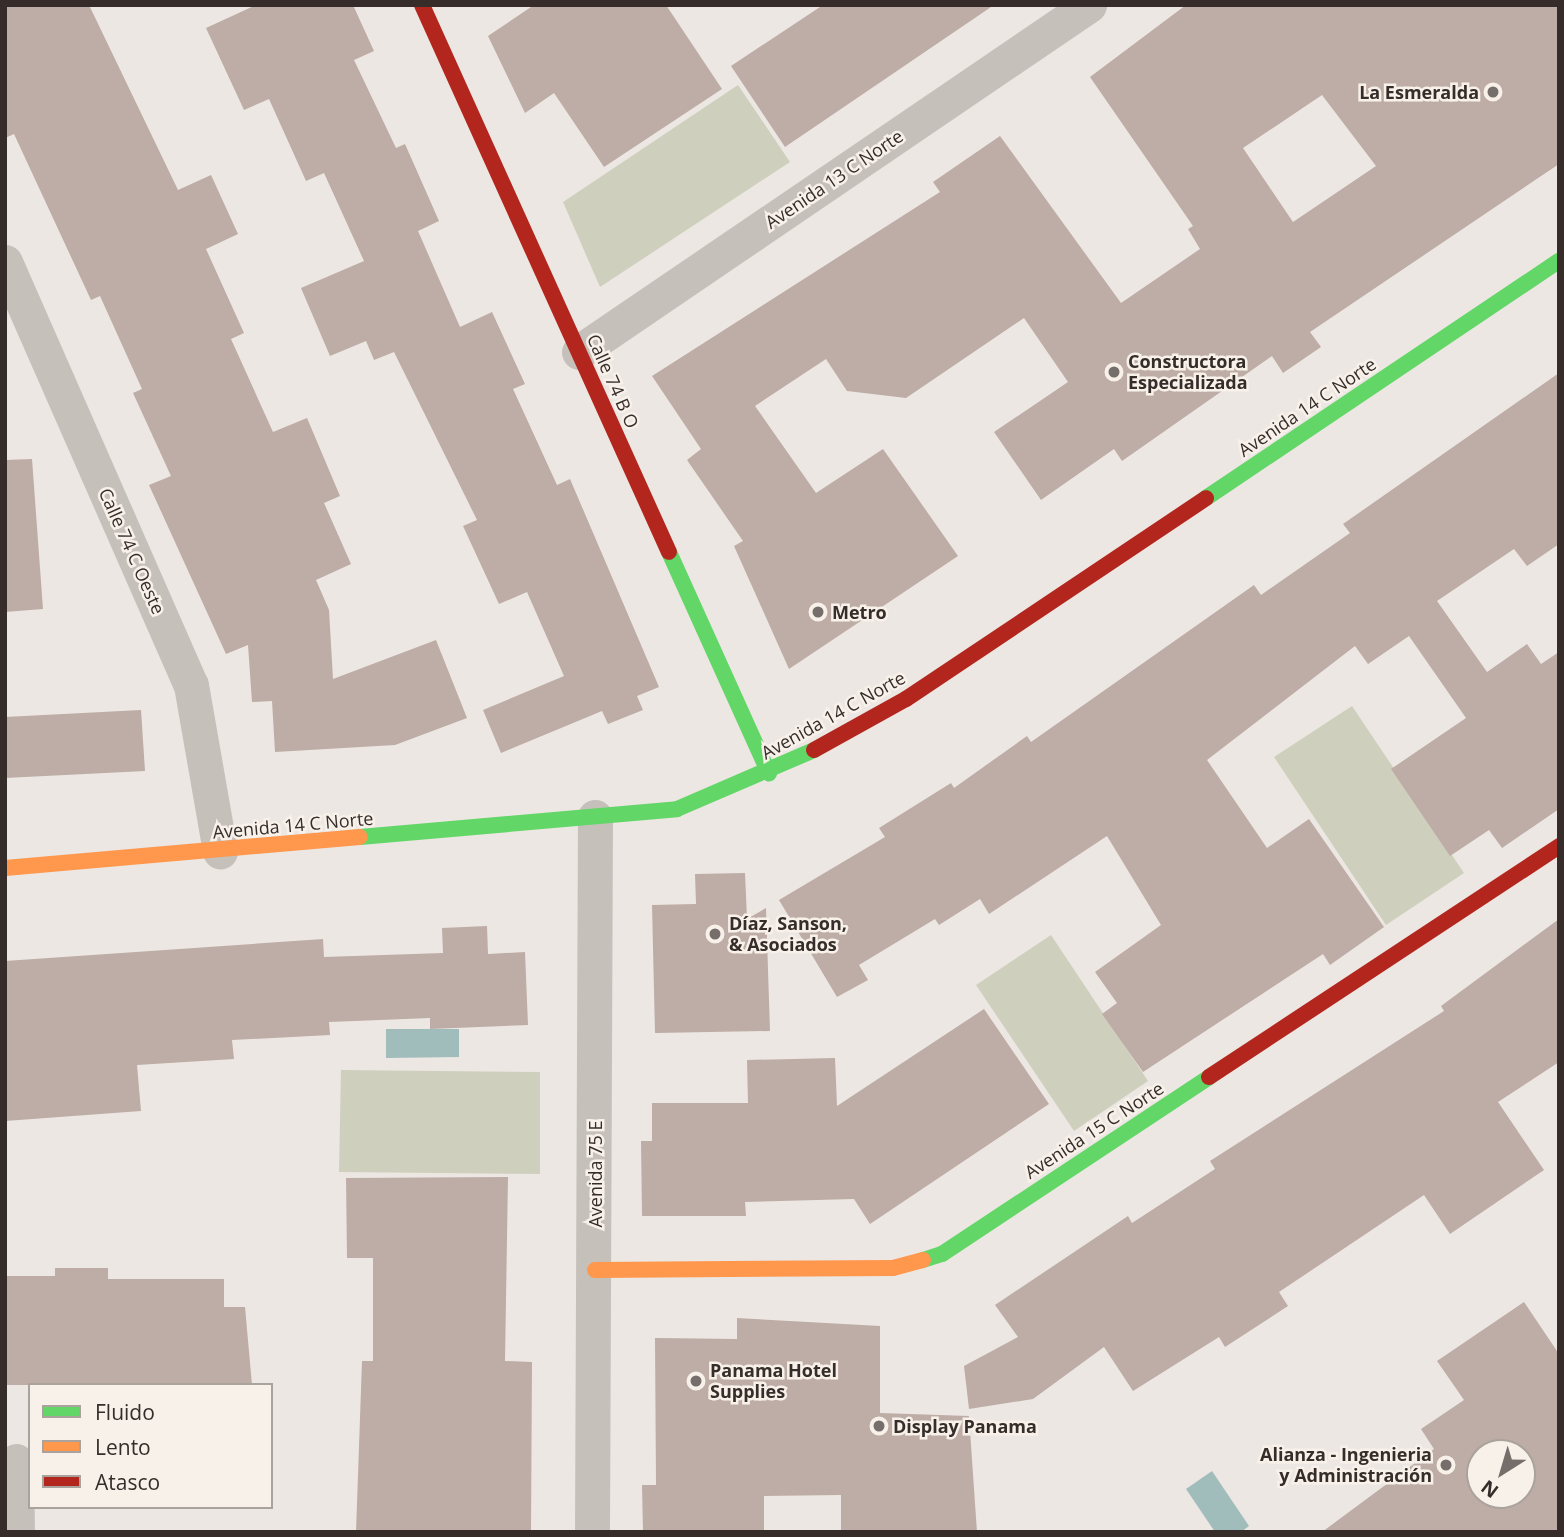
<!DOCTYPE html>
<meta charset="utf-8">
<style>
body{margin:0}
#map{position:relative;width:1564px;height:1537px;overflow:hidden;background:#ece7e2;font-family:"Open Sans",sans-serif}
div>[style]{position:absolute}
.green>*{inset:0;background:#ced0bd}
.water>*{inset:0;background:#a0bdbc}
.building>*{inset:0;background:#beaca6}
.street>*{height:35px;margin:-17.5px;padding:0 17.5px;transform-origin:17.5px;border-radius:17.5px;background:#c6c0bb}
.fast>*{height:16px;margin:-8px;padding:0 8px;transform-origin:8px;border-radius:8px;background:#63d668}
.slow>*{height:16px;margin:-8px;padding:0 8px;transform-origin:8px;border-radius:8px;background:#ff974d}
.jam>*{height:16px;margin:-8px;padding:0 8px;transform-origin:8px;border-radius:8px;background:#b3261e}
.dots>*{width:19px;height:19px;translate:-50% -50%;box-sizing:border-box;border:4px solid #f8f1ea;border-radius:50%}
span{translate:-50% -50%;white-space:nowrap;text-align:center;line-height:1.15;-webkit-text-stroke:5px #f8f1ea;paint-order:stroke}
.poi-label{font-size:18px;color:#362d2a;font-weight:700}
.right{translate:-100% -50%;text-align:right}
.left{translate:0 -50%;text-align:left}
.street-label{font-size:18px;color:#362d2a}
.frame{position:absolute;inset:0;border:7px solid #362d2a;pointer-events:none}
.legend{position:absolute;left:28px;top:1383px;width:245px;height:126px;box-sizing:border-box;background:#f8f1ea;border:2px solid #aaa39d;margin:0;padding:9px 12px;list-style:none;font-size:21px;color:#362d2a}
.legend li{display:flex;align-items:center;gap:14px;height:35px}
.legend b{width:35px;border:2px solid #aaa39d}
.north{position:absolute;left:1466px;top:1439px;width:70px;height:70px;box-sizing:border-box;background:#f8f1ea;border:2px solid #aaa39d;border-radius:50%;rotate:217deg;font-size:19px;font-weight:700;line-height:28px;text-align:center;color:#362d2a}
.north::after{content:'';display:block;margin:auto;width:24px;height:32px;background:#766e6a;clip-path:polygon(50% 0,100% 100%,50% 72%,0 100%)}
</style>
<div id="map">
<div class="green">
<i style="clip-path:polygon(738px 85px,790px 162px,600px 287px,563px 202px)"></i>
<i style="clip-path:polygon(1352px 706px,1464px 873px,1386px 925px,1274px 757px)"></i>
<i style="clip-path:polygon(1051px 935px,1148px 1081px,1074px 1131px,976px 985px)"></i>
<i style="clip-path:polygon(341px 1070px,540px 1072px,540px 1174px,339px 1172px)"></i>
</div>
<div class="water">
<i style="clip-path:polygon(386px 1029px,459px 1029px,459px 1057px,386px 1058px)"></i>
<i style="clip-path:polygon(1212px 1471px,1249px 1526px,1241px 1532px,1215px 1532px,1186px 1489px)"></i>
</div>
<div class="building">
<i style="clip-path:polygon(5px 5px,89px 5px,178px 190px,211px 175px,238px 234px,206px 249px,244px 333px,231px 339px,273px 432px,307px 418px,340px 496px,324px 503px,351px 564px,316px 580px,329px 610px,333px 679px,436px 640px,467px 718px,395px 745px,275px 752px,272px 701px,252px 702px,248px 645px,226px 654px,149px 485px,171px 476px,133px 393px,142px 389px,100px 296px,91px 300px,14px 134px,5px 138px)"></i>
<i style="clip-path:polygon(256px 5px,353px 5px,374px 51px,354px 60px,396px 148px,405px 144px,439px 221px,418px 231px,460px 327px,492px 312px,525px 384px,513px 389px,557px 485px,570px 479px,659px 687px,637px 696px,643px 710px,608px 724px,602px 711px,501px 753px,483px 710px,564px 676px,527px 592px,499px 604px,463px 526px,477px 520px,394px 352px,374px 360px,366px 341px,330px 356px,301px 288px,364px 261px,324px 173px,306px 181px,269px 99px,244px 110px,206px 28px)"></i>
<i style="clip-path:polygon(534px 5px,666px 5px,722px 89px,604px 167px,554px 93px,525px 113px,488px 36px)"></i>
<i style="clip-path:polygon(823px 5px,994px 5px,785px 147px,731px 66px)"></i>
<i style="clip-path:polygon(evenodd,1186px 5px,1559px 5px,1559px 164px,1310px 332px,1321px 347px,1283px 373px,1272px 356px,1122px 461px,1114px 449px,1041px 500px,994px 432px,1068px 382px,1024px 318px,906px 398px,847px 391px,826px 359px,755px 406px,816px 493px,883px 449px,958px 556px,789px 669px,734px 546px,743px 541px,687px 460px,701px 449px,652px 376px,940px 192px,933px 182px,1000px 136px,1121px 303px,1200px 249px,1188px 229px,1193px 226px,1090px 77px,1186px 5px,1322px 95px,1376px 166px,1293px 222px,1243px 148px,1322px 95px)"></i>
<i style="clip-path:polygon(1559px 373px,1559px 544px,1527px 566px,1514px 549px,1437px 601px,1487px 672px,1527px 644px,1541px 664px,1559px 652px,1559px 809px,1502px 848px,1489px 830px,1450px 856px,1391px 769px,1466px 718px,1409px 636px,1368px 664px,1355px 646px,1207px 760px,1267px 848px,1309px 819px,1384px 927px,1330px 965px,1323px 954px,1143px 1072px,1102px 1014px,1117px 1003px,1095px 972px,1161px 925px,1107px 836px,989px 914px,980px 899px,939px 925px,935px 919px,859px 965px,868px 980px,837px 997px,779px 900px,885px 837px,879px 828px,951px 783px,954px 788px,1027px 736px,1031px 742px,1254px 585px,1261px 595px,1350px 533px,1343px 524px)"></i>
<i style="clip-path:polygon(32px 459px,43px 609px,5px 612px,5px 460px)"></i>
<i style="clip-path:polygon(141px 710px,145px 771px,5px 778px,5px 717px)"></i>
<i style="clip-path:polygon(745px 873px,747px 919px,766px 908px,770px 1031px,655px 1033px,652px 905px,696px 904px,695px 874px)"></i>
<i style="clip-path:polygon(1559px 919px,1559px 1062px,1498px 1102px,1544px 1170px,1450px 1234px,1424px 1195px,1279px 1292px,1288px 1306px,1225px 1347px,1219px 1337px,1133px 1391px,1104px 1347px,1033px 1399px,969px 1409px,964px 1366px,1018px 1337px,995px 1305px,1128px 1216px,1132px 1223px,1215px 1169px,1210px 1161px,1444px 1011px,1441px 1006px)"></i>
<i style="clip-path:polygon(487px 926px,488px 954px,525px 952px,528px 1025px,430px 1029px,430px 1018px,329px 1022px,330px 1035px,232px 1040px,234px 1059px,137px 1065px,141px 1111px,5px 1121px,5px 961px,323px 939px,324px 957px,443px 953px,442px 928px)"></i>
<i style="clip-path:polygon(984px 1009px,1049px 1104px,870px 1224px,854px 1199px,745px 1202px,746px 1216px,642px 1216px,641px 1141px,652px 1141px,652px 1103px,748px 1103px,747px 1060px,835px 1058px,837px 1106px)"></i>
<i style="clip-path:polygon(508px 1177px,505px 1361px,532px 1362px,531px 1532px,356px 1532px,362px 1361px,373px 1361px,373px 1258px,347px 1258px,346px 1178px)"></i>
<i style="clip-path:polygon(55px 1268px,108px 1268px,108px 1279px,224px 1279px,224px 1307px,245px 1307px,252px 1385px,5px 1385px,5px 1276px,55px 1276px)"></i>
<i style="clip-path:polygon(evenodd,1524px 1302px,1559px 1354px,1559px 1532px,1322px 1532px,1434px 1449px,1421px 1429px,1464px 1400px,1437px 1361px,1524px 1302px,1480px 1453px,1522px 1453px,1522px 1495px,1480px 1495px,1480px 1453px)"></i>
<i style="clip-path:polygon(737px 1318px,880px 1326px,880px 1413px,969px 1416px,977px 1532px,841px 1532px,841px 1495px,764px 1496px,764px 1532px,643px 1532px,642px 1485px,656px 1485px,655px 1338px,737px 1339px)"></i>
</div>
<div class="street">
<i style="left:5px;top:262px;width:462px;rotate:66.3deg"></i>
<i style="left:191px;top:685px;width:169px;rotate:80.1deg"></i>
<i style="left:579px;top:352px;width:617px;rotate:-34.23deg"></i>
<i style="left:16px;top:1461px;width:71px;rotate:89.2deg"></i>
<i style="left:592px;top:1532px;width:715px;rotate:-89.76deg"></i>
</div>
<div class="fast">
<i style="left:1206px;top:498px;width:425px;rotate:-33.9deg"></i>
<i style="left:669px;top:552px;width:243px;rotate:65.7deg"></i>
<i style="left:360px;top:837px;width:318px;rotate:-5deg"></i>
<i style="left:677px;top:809px;width:149px;rotate:-23.3deg"></i>
<i style="left:923px;top:1260px;width:20px;rotate:-18deg"></i>
<i style="left:942px;top:1254px;width:320px;rotate:-33.5deg"></i>
</div>
<div class="slow">
<i style="left:5px;top:868px;width:356px;rotate:-5deg"></i>
<i style="left:595px;top:1270px;width:298px;rotate:-0.4deg"></i>
<i style="left:893px;top:1268px;width:31px;rotate:-15deg"></i>
</div>
<div class="jam">
<i style="left:422px;top:5px;width:600px;rotate:65.7deg"></i>
<i style="left:814px;top:750px;width:105px;rotate:-29deg"></i>
<i style="left:906px;top:699px;width:361px;rotate:-33.8deg"></i>
<i style="left:1209px;top:1077px;width:419px;rotate:-33.4deg"></i>
</div>
<div class="dots">
<i style="left:1493px;top:92px;background:#766e6a"></i>
<i style="left:1114px;top:372px;background:#766e6a"></i>
<i style="left:818px;top:612px;background:#766e6a"></i>
<i style="left:715px;top:934px;background:#766e6a"></i>
<i style="left:696px;top:1381px;background:#766e6a"></i>
<i style="left:879px;top:1426px;background:#766e6a"></i>
<i style="left:1446px;top:1465px;background:#766e6a"></i>
</div>
<div class="poi-label">
<span class="right" style="left:1479px;top:92px">La Esmeralda</span>
<span class="left" style="left:1128px;top:372px">Constructora<br>Especializada</span>
<span class="left" style="left:832px;top:612px">Metro</span>
<span class="left" style="left:729px;top:934px">Díaz, Sanson,<br>&amp; Asociados</span>
<span class="left" style="left:710px;top:1381px">Panama Hotel<br>Supplies</span>
<span class="left" style="left:893px;top:1426px">Display Panama</span>
<span class="right" style="left:1432px;top:1465px">Alianza - Ingenieria<br>y Administración</span>
</div>
<div class="street-label">
<span style="left:834px;top:179px;rotate:-34deg">Avenida 13 C Norte</span>
<span style="left:613px;top:381px;rotate:66deg">Calle 74 B O</span>
<span style="left:1307px;top:407px;rotate:-34deg">Avenida 14 C Norte</span>
<span style="left:132px;top:551px;rotate:66deg">Calle 74 C Oeste</span>
<span style="left:833px;top:715px;rotate:-29deg">Avenida 14 C Norte</span>
<span style="left:293px;top:825px;rotate:-5deg">Avenida 14 C Norte</span>
<span style="left:1094px;top:1130px;rotate:-33deg">Avenida 15 C Norte</span>
<span style="left:595px;top:1174px;rotate:-90deg">Avenida 75 E</span>
</div>
<div class="frame"></div>
<ul class="legend">
<li><b style="height:9px;background:#63d668"></b>Fluido</li>
<li><b style="height:9px;background:#ff974d"></b>Lento</li>
<li><b style="height:9px;background:#b3261e"></b>Atasco</li>
</ul>
<div class="north">N</div>
</div>
